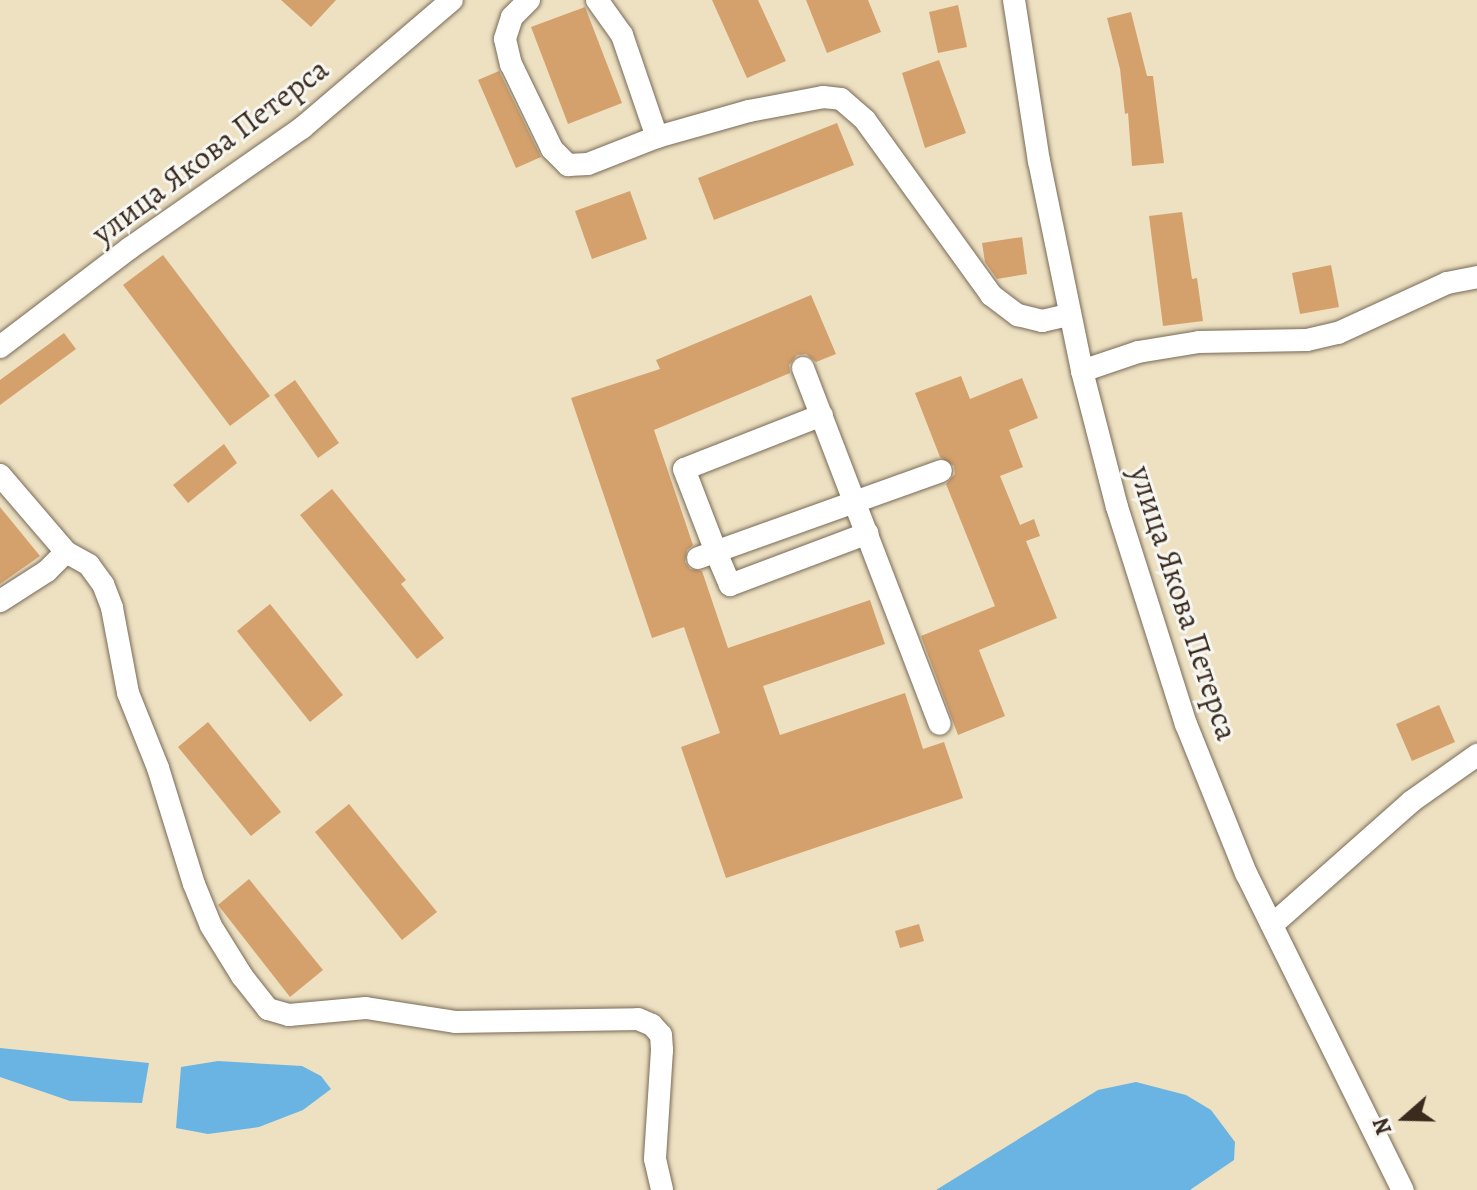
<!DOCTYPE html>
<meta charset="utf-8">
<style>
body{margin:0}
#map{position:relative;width:1477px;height:1190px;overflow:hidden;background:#ede1c2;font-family:Alegreya,serif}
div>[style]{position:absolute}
.water>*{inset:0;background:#6ab4e3}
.building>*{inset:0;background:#d4a16d}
.roads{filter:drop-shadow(0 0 2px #796a57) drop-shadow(0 0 2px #796a57)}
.minor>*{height:22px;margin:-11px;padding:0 11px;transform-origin:11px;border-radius:11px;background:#fff}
span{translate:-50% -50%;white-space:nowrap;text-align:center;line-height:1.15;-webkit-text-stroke:6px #f6f6f2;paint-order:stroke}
.street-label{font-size:32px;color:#3b2a1e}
.north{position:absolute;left:1365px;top:1078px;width:80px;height:80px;-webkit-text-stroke:6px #f6f6f2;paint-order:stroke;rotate:250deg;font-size:22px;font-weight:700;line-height:32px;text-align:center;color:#3b2a1e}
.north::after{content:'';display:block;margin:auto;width:28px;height:36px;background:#3b2a1e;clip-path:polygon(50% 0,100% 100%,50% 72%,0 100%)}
</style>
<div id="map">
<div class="water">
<i style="clip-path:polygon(0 1048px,149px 1063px,142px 1103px,70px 1101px,0 1077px)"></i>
<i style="clip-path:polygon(218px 1061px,302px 1066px,321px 1076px,331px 1089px,303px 1110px,259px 1127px,208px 1134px,176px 1128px,181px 1067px)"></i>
<i style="clip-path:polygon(1136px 1082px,1186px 1095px,1211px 1110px,1235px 1142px,1234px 1160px,1190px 1190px,936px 1190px,1098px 1090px)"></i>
</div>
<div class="building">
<i style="clip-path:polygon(281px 0,336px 0,311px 27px)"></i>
<i style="clip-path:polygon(712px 0,758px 0,786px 61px,747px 78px)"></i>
<i style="clip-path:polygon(806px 0,868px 0,881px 32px,827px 53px)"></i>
<i style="clip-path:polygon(958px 5px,967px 47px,938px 53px,929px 12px)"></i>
<i style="clip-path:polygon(585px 7px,622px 103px,568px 124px,531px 27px)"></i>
<i style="clip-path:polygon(1131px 12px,1147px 76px,1153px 76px,1164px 163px,1132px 166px,1128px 113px,1125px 114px,1120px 69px,1107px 18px)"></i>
<i style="clip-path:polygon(939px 60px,966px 133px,925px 148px,902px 73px)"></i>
<i style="clip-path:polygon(499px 71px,541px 157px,516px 168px,478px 80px)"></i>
<i style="clip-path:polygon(837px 123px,854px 165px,714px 220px,698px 178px)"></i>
<i style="clip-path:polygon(630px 191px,647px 239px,592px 259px,575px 211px)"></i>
<i style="clip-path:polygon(1182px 212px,1192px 279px,1197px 278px,1203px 321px,1163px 326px,1149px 216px)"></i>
<i style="clip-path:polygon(1022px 237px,1027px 274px,997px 279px,985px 262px,982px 243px)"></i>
<i style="clip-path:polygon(163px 255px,270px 396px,230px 426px,123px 285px)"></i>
<i style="clip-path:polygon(1331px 265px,1339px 307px,1300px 314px,1292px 273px)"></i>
<i style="clip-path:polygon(811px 295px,836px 354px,816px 362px,806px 354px,797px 355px,789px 365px,790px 373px,654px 430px,693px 545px,687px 550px,685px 562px,690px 569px,702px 571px,728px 648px,870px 600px,885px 644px,763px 686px,780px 735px,905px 693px,923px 749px,944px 742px,963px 798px,726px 878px,681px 747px,720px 733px,684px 627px,652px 638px,571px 398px,660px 369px,656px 360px)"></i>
<i style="clip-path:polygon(64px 333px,76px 349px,0 405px,0 380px)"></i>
<i style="clip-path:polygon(961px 376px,970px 399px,1022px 378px,1038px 418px,1009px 430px,1023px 467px,1000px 476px,1020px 525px,1034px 519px,1040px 536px,1026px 541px,1057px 618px,979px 650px,1005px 716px,958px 735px,921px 636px,995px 606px,946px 484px,955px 474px,954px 466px,940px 457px,915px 393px)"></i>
<i style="clip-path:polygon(295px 380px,339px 443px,318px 458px,274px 395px)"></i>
<i style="clip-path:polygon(224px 444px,237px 463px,188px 503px,173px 485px)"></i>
<i style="clip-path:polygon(332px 489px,406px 580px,401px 584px,444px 638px,417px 659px,300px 515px)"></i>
<i style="clip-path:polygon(0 507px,40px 556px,0 584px)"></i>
<i style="clip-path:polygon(270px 604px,343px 695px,310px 722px,237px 631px)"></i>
<i style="clip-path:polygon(1439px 705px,1455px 742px,1412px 761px,1396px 724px)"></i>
<i style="clip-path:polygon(208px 722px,281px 812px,251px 836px,178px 747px)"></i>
<i style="clip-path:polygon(349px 804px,437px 912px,402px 940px,315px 832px)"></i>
<i style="clip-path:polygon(249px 879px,323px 970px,290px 997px,218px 905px)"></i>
<i style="clip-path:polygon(919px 924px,924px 941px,900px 948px,895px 931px)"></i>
</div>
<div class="roads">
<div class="minor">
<i style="left:529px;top:0;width:24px;rotate:135deg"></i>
<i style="left:512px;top:17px;width:23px;rotate:108deg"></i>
<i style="left:505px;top:39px;width:26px;rotate:77deg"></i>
<i style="left:511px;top:64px;width:94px;rotate:64.2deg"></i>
<i style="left:552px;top:149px;width:23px;rotate:45deg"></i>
<i style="left:568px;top:165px;width:20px;rotate:-3deg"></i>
<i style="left:588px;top:164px;width:74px;rotate:-21.4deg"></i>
<i style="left:657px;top:137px;width:96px;rotate:-15.8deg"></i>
<i style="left:749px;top:111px;width:75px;rotate:-10.7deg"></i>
<i style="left:823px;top:97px;width:18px;rotate:6deg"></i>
<i style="left:841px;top:99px;width:32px;rotate:41deg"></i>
<i style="left:865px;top:120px;width:216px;rotate:54.2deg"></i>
<i style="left:991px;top:295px;width:34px;rotate:37deg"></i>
<i style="left:1018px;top:315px;width:25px;rotate:14deg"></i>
<i style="left:1042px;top:321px;width:28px;rotate:-13deg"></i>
<i style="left:597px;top:0;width:43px;rotate:54.5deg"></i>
<i style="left:622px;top:35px;width:108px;rotate:71.1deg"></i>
<i style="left:1014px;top:0;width:163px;rotate:81.2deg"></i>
<i style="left:1039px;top:161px;width:214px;rotate:78.4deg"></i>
<i style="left:1082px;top:371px;width:140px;rotate:75.6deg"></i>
<i style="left:1117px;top:507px;width:228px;rotate:72.4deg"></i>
<i style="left:1186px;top:724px;width:161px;rotate:68.1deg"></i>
<i style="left:1246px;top:873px;width:354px;rotate:63.7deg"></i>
<i style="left:0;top:347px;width:163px;rotate:-37.3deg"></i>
<i style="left:130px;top:248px;width:210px;rotate:-34.9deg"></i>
<i style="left:302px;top:128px;width:197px;rotate:-40.5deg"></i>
<i style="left:803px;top:368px;width:381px;rotate:69deg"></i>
<i style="left:1082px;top:371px;width:59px;rotate:-18.7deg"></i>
<i style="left:1138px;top:352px;width:62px;rotate:-9.3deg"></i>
<i style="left:1199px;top:342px;width:108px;rotate:-1.1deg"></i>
<i style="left:1307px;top:340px;width:32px;rotate:-13deg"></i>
<i style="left:1338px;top:333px;width:120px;rotate:-24.6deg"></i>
<i style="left:1447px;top:283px;width:31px;rotate:-11deg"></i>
<i style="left:822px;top:415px;width:148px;rotate:158.6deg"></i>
<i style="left:684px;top:469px;width:89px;rotate:68.9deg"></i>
<i style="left:716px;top:552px;width:36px;rotate:67deg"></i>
<i style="left:730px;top:585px;width:147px;rotate:-20.6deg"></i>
<i style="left:0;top:475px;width:101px;rotate:49.4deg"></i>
<i style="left:66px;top:552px;width:27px;rotate:135deg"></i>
<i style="left:47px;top:571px;width:56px;rotate:147.4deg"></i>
<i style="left:66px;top:552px;width:26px;rotate:29deg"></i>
<i style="left:89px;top:565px;width:24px;rotate:54deg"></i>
<i style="left:103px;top:584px;width:26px;rotate:69deg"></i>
<i style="left:112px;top:608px;width:86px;rotate:79.3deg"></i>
<i style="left:128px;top:693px;width:81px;rotate:68.2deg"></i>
<i style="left:158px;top:768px;width:121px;rotate:72.8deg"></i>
<i style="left:194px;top:884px;width:45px;rotate:68deg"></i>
<i style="left:211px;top:926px;width:59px;rotate:58.2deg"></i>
<i style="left:242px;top:976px;width:42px;rotate:51.8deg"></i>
<i style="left:268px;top:1009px;width:22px;rotate:16deg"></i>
<i style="left:289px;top:1015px;width:77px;rotate:-5.2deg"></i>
<i style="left:366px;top:1008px;width:90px;rotate:8.9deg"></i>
<i style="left:455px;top:1022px;width:183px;rotate:-0.9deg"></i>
<i style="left:638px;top:1019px;width:15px;rotate:23deg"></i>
<i style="left:652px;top:1025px;width:13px;rotate:48deg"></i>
<i style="left:661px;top:1035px;width:15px;rotate:86deg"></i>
<i style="left:662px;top:1050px;width:109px;rotate:93.7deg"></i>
<i style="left:655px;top:1159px;width:32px;rotate:77deg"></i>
<i style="left:698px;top:558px;width:258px;rotate:-19.7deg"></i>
<i style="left:1272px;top:925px;width:187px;rotate:-41.5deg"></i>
<i style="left:1412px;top:801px;width:80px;rotate:-35.3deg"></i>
</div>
</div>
<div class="street-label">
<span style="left:210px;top:151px;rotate:-37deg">улица Якова Петерса</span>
<span style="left:1184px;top:603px;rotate:72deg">улица Якова Петерса</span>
</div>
<div class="north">N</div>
</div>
